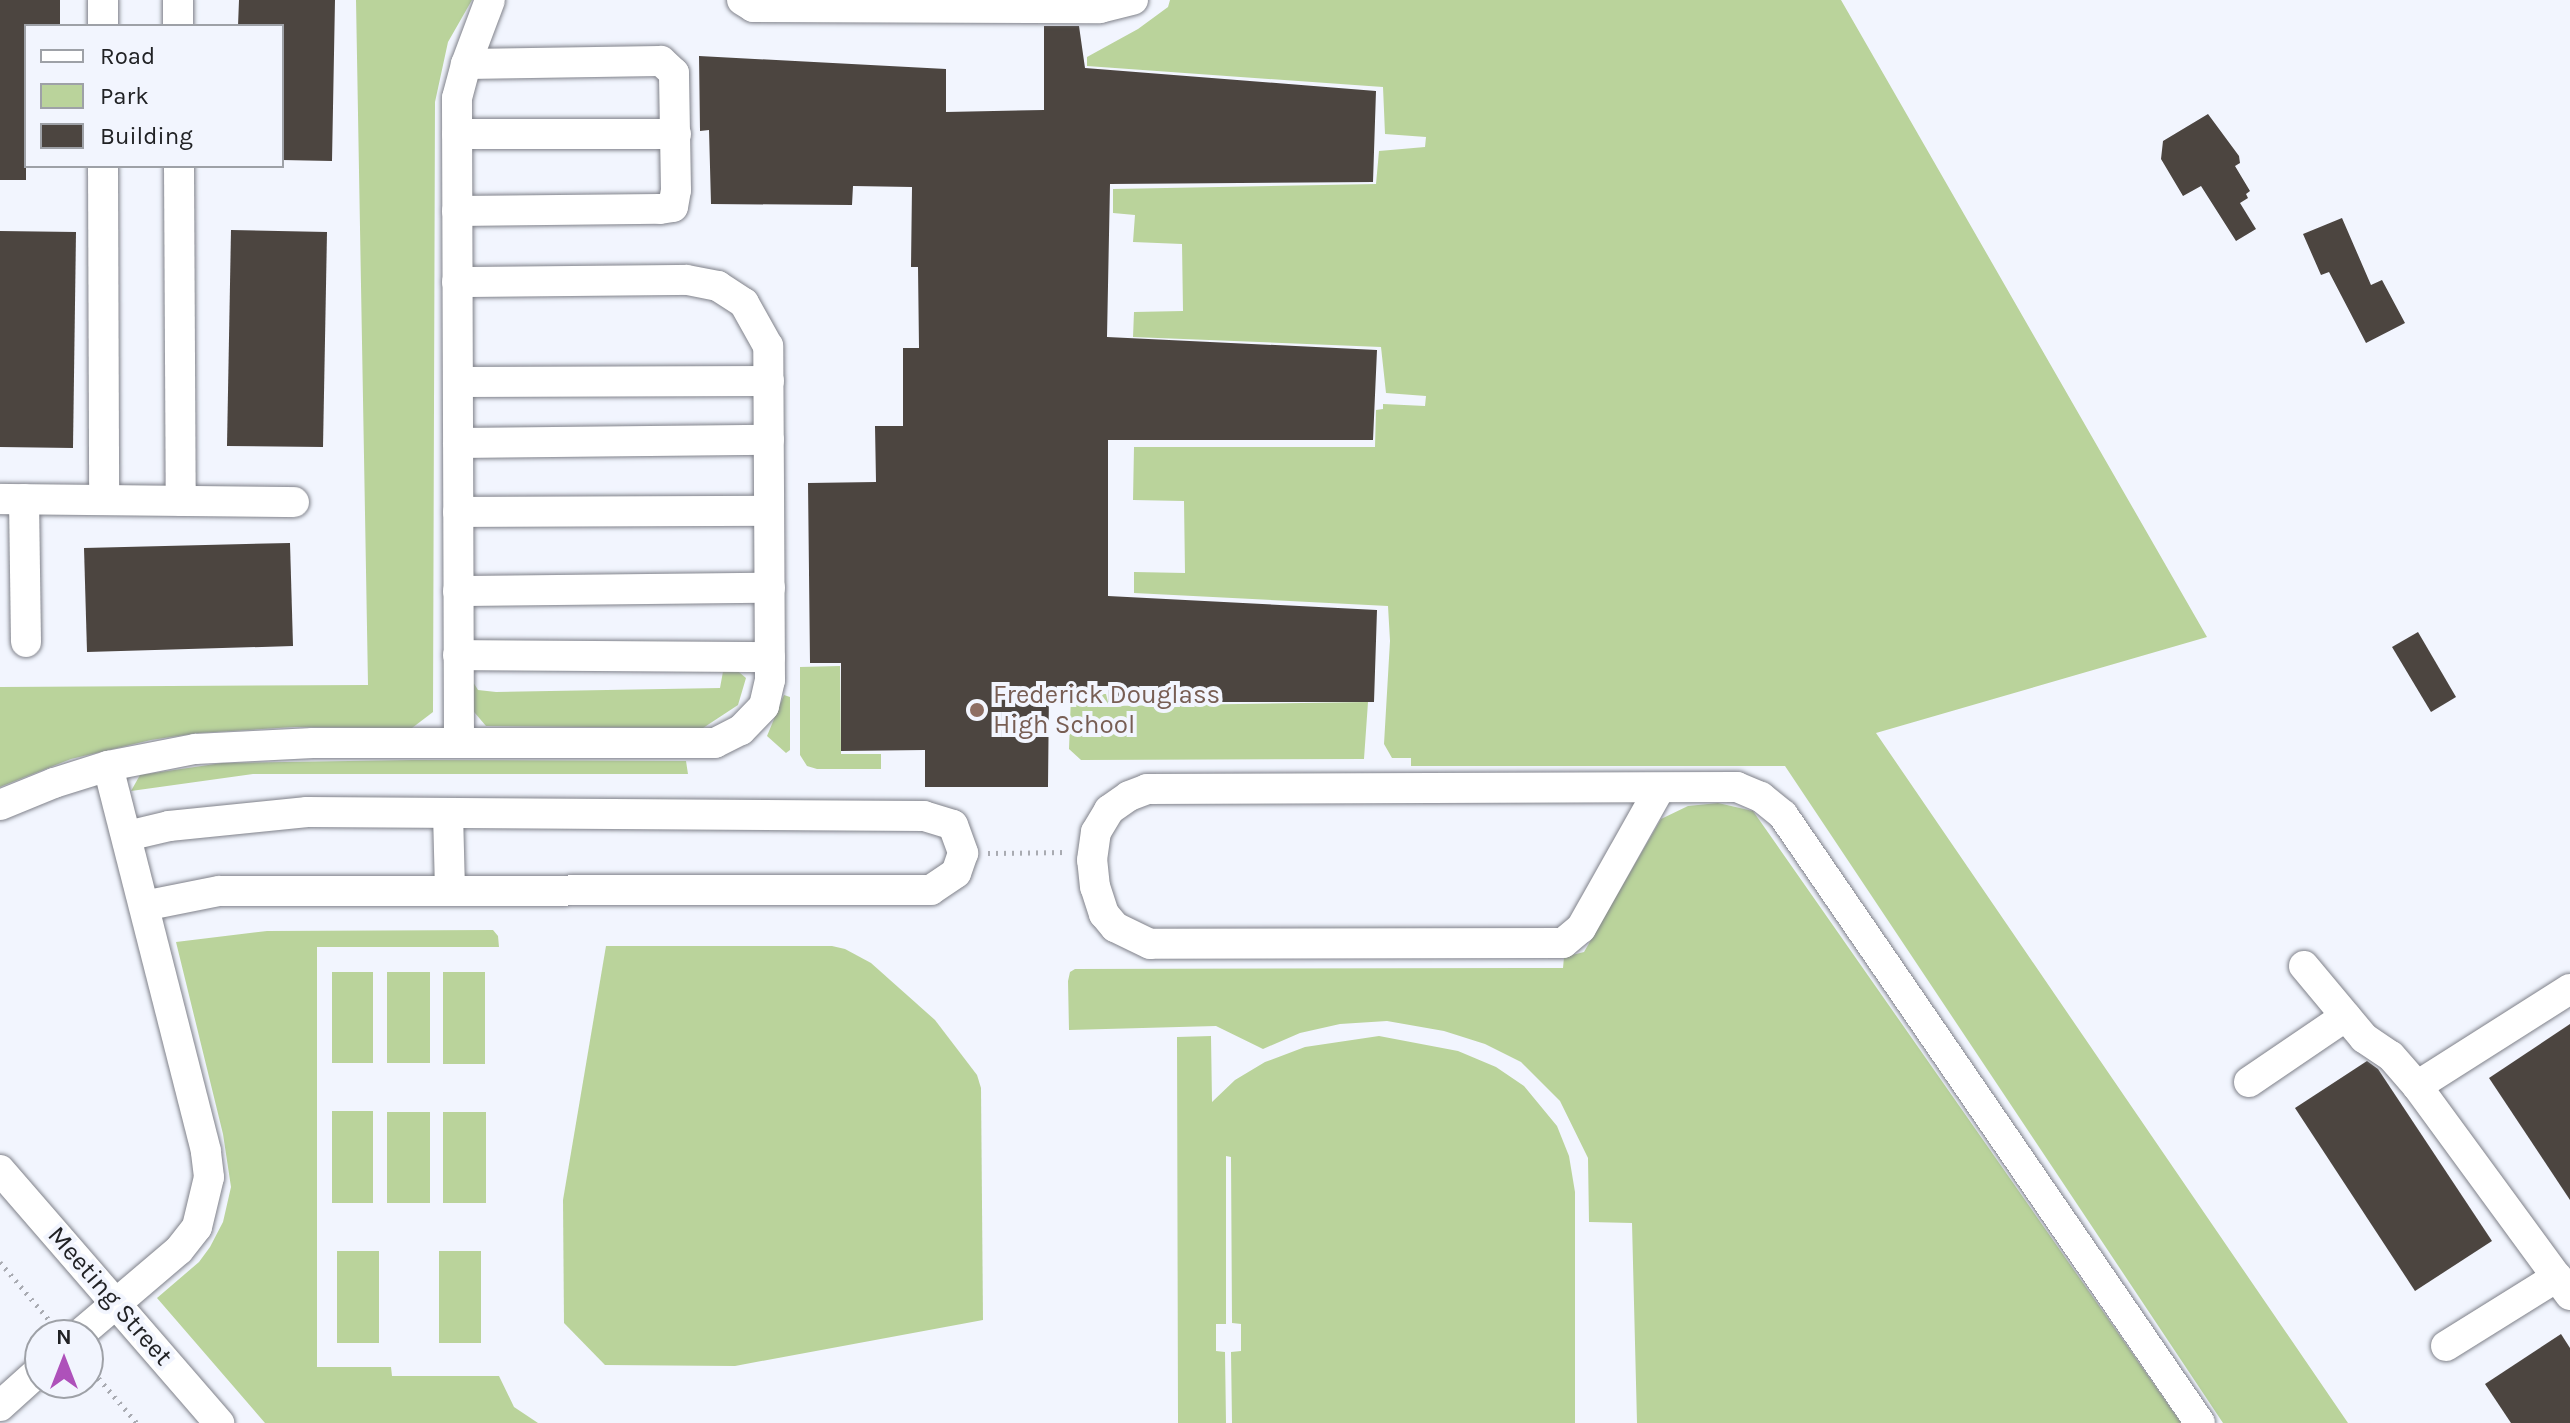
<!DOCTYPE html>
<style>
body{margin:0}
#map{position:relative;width:2570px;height:1423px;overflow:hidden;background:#f2f5fe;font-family:Karla,sans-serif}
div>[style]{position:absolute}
.green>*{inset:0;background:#bad39b}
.building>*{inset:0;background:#4c4540}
.path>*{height:5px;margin-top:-2.5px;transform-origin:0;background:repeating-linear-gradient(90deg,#a9abb2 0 2px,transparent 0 8px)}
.roads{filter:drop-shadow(0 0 2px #7f8189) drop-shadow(0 0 2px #7f8189)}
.minor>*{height:30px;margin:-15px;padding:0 15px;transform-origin:15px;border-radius:15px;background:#fff}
.dots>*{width:22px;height:22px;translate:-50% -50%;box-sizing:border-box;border:4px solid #f2f5fe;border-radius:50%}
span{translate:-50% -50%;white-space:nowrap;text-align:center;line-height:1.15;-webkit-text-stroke:8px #f2f5fe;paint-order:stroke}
.education-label{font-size:26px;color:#785e54}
.left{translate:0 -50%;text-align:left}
.street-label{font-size:26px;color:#212225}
.legend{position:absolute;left:24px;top:24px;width:260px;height:144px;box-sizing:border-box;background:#f2f5fe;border:2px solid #9ea1a7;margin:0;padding:10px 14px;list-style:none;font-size:24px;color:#212225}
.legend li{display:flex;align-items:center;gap:16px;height:40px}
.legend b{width:40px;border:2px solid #9ea1a7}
.north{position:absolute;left:24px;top:1319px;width:80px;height:80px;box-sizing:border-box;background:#f2f5fe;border:2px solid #9ea1a7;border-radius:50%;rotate:0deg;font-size:22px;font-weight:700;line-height:32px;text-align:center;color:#212225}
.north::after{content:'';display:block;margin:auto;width:28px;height:36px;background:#ae51ba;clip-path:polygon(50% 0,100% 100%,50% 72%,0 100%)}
</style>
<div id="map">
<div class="green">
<i style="clip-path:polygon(356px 0,472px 0,448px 42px,435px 102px,433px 712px,412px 728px,294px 727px,198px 733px,151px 740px,71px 759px,0 787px,0 687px,368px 685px)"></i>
<i style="clip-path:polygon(1170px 0,1841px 0,2207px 637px,1876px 733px,2348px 1423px,2223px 1423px,1785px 766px,1411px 766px,1411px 758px,1392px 758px,1384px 744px,1390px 641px,1388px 606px,1134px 593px,1134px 572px,1185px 573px,1184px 501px,1133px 500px,1134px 447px,1375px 447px,1376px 410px,1383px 409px,1383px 404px,1425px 406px,1426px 396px,1386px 393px,1381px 347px,1133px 337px,1134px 312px,1183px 311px,1182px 244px,1133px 242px,1135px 215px,1113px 213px,1113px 189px,1376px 184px,1379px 151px,1425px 147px,1426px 137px,1385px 134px,1383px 87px,1087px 66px,1087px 57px,1138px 29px,1168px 7px)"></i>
<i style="clip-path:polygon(724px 666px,733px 667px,746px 678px,738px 705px,703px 728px,486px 726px,469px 706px,470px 677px,478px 690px,496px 692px,720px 688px)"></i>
<i style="clip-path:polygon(840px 666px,841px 754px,881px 754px,881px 769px,817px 769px,807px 766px,800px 755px,800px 667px)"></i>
<i style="clip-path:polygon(1074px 694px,1106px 694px,1109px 706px,1368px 702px,1364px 759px,1081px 760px,1069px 749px,1071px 696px)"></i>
<i style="clip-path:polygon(784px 695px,790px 697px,790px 750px,786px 753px,767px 736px)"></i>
<i style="clip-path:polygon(413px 760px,686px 761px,688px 774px,253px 774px,131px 791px,140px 775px,222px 763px)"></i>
<i style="clip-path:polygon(1718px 803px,1753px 811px,2181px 1423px,1637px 1423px,1632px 1223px,1589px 1222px,1588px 1158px,1560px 1101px,1521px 1062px,1485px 1044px,1444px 1031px,1387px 1021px,1340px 1024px,1300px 1033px,1263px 1049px,1216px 1026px,1069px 1030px,1068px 981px,1070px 972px,1075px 969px,1563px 968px,1564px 957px,1584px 952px,1661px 819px,1688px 806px)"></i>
<i style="clip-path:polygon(493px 930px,498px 936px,499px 947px,317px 947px,317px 1367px,391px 1367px,392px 1376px,499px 1376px,514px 1407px,538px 1423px,265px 1423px,157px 1298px,199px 1262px,210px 1247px,223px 1222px,231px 1187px,223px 1134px,176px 942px,267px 931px)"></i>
<i style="clip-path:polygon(606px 946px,832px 946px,845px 949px,871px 963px,935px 1020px,977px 1075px,981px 1088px,983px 1320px,735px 1366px,605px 1365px,564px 1323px,563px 1200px)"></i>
<i style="clip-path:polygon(332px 972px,373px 972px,373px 1063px,332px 1063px)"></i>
<i style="clip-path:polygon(387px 972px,430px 972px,430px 1063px,387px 1063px)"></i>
<i style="clip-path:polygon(443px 972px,485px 972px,485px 1064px,443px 1064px)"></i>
<i style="clip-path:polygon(1211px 1036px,1212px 1102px,1235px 1080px,1265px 1062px,1305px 1047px,1379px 1036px,1458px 1051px,1496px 1067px,1524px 1086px,1557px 1126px,1569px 1156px,1575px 1192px,1575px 1423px,1232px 1423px,1231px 1352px,1241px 1351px,1241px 1324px,1232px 1323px,1231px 1157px,1226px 1156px,1226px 1324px,1216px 1324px,1216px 1351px,1225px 1352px,1226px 1423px,1178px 1423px,1177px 1037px)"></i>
<i style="clip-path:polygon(332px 1111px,373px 1111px,373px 1203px,332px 1203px)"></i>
<i style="clip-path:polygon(387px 1112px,430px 1112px,430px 1203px,387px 1203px)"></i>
<i style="clip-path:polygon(443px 1112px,486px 1112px,486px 1203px,443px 1203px)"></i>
<i style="clip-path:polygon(337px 1251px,379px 1251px,379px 1343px,337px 1343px)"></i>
<i style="clip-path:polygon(439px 1251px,481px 1251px,481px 1343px,439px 1343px)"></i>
</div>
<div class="building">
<i style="clip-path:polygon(0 0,60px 0,60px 26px,26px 26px,26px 180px,0 180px)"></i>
<i style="clip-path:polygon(239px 0,335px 0,332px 161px,282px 160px,282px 26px,238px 26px)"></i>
<i style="clip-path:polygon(1044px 26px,1079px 26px,1085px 68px,1376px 91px,1373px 182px,1110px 184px,1107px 337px,1377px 350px,1373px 440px,1108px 440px,1108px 596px,1377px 610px,1374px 702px,1108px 702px,1108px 690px,1049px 690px,1048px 787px,925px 787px,925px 750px,841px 751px,841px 663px,810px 663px,808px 483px,876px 482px,875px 426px,903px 426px,903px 348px,919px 348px,918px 267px,911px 267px,912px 187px,853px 186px,852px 205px,711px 204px,709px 130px,700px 131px,699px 56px,946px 69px,946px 112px,1044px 110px)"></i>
<i style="clip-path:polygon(2208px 114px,2239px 156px,2240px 163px,2235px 166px,2250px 191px,2246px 194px,2248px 198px,2240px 203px,2256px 229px,2236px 241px,2201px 186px,2183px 196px,2161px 159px,2163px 141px)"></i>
<i style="clip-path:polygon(2342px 218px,2371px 285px,2382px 280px,2405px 323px,2366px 343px,2329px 272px,2321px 275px,2303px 234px)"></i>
<i style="clip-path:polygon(231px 230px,327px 232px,323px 447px,227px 446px)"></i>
<i style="clip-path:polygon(0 231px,76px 232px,73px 448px,0 447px)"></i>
<i style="clip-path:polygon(290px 543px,293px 646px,87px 652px,84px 548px)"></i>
<i style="clip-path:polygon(2418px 632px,2456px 697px,2431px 712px,2392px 647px)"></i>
<i style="clip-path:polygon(2570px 1024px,2570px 1200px,2489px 1078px)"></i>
<i style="clip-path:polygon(2367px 1061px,2378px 1069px,2492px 1241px,2415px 1291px,2295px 1108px)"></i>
<i style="clip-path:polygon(2561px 1334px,2570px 1348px,2570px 1423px,2511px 1423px,2485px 1384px)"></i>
</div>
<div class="path">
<i style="left:988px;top:853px;width:78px;rotate:-0.7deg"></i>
<i style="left:0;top:1262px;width:87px;rotate:49.7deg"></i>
<i style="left:88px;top:1366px;width:75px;rotate:49.3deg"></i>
</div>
<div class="roads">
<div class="minor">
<i style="left:103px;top:0;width:26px;rotate:90deg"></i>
<i style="left:178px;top:0;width:26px;rotate:90deg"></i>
<i style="left:742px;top:0;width:13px;rotate:32deg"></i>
<i style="left:753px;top:7px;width:347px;rotate:0.2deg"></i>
<i style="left:1100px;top:8px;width:34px;rotate:-14deg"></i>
<i style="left:457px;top:134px;width:219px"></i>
<i style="left:103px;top:166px;width:334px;rotate:89.8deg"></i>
<i style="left:179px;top:166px;width:335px;rotate:89.7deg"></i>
<i style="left:457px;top:211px;width:203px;rotate:-0.6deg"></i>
<i style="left:660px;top:209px;width:13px;rotate:-9deg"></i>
<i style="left:673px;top:207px;width:17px;rotate:-80deg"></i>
<i style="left:676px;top:190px;width:117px;rotate:-91deg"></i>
<i style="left:674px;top:73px;width:18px;rotate:-137deg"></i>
<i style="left:661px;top:61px;width:195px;rotate:179.1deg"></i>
<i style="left:458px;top:382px;width:311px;rotate:-0.2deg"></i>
<i style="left:458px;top:443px;width:311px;rotate:-0.6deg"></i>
<i style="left:0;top:499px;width:294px;rotate:0.6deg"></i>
<i style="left:24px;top:499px;width:143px;rotate:89.2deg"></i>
<i style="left:458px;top:512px;width:311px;rotate:-0.2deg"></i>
<i style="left:458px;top:591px;width:312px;rotate:-0.6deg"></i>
<i style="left:458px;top:655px;width:312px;rotate:0.4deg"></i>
<i style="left:459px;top:743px;width:645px;rotate:-90.18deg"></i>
<i style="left:457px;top:98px;width:35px;rotate:-75deg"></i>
<i style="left:466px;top:64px;width:68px;rotate:-69.4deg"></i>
<i style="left:1660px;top:788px;width:161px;rotate:119.4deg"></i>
<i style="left:1581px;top:928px;width:23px;rotate:140deg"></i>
<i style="left:1563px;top:943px;width:413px;rotate:179.9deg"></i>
<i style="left:1150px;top:944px;width:39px;rotate:-154deg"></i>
<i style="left:1115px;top:927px;width:17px;rotate:-130deg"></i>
<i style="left:1104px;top:914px;width:28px;rotate:-108deg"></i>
<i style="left:1095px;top:887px;width:27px;rotate:-96deg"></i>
<i style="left:1092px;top:860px;width:28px;rotate:-82deg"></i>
<i style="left:1096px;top:832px;width:26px;rotate:-59deg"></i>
<i style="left:1109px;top:810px;width:24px;rotate:-35deg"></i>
<i style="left:1129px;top:796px;width:19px;rotate:-21deg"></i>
<i style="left:1147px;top:789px;width:590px;rotate:-0.19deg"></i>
<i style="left:1737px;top:787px;width:26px;rotate:23deg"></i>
<i style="left:1761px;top:797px;width:28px;rotate:39deg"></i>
<i style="left:1783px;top:815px;width:737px;rotate:55.56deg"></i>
<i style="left:0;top:805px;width:58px;rotate:-22.2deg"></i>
<i style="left:54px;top:783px;width:57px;rotate:-17.5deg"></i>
<i style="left:108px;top:766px;width:89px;rotate:-11.1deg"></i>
<i style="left:195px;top:749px;width:118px;rotate:-2.9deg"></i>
<i style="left:313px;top:743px;width:402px"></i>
<i style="left:715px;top:743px;width:29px;rotate:-27deg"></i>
<i style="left:741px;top:730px;width:33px;rotate:-46deg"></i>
<i style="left:764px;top:706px;width:27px;rotate:-77deg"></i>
<i style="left:770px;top:680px;width:334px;rotate:-90.3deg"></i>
<i style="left:768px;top:346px;width:49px;rotate:-119.2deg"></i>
<i style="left:744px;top:303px;width:31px;rotate:-147deg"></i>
<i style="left:718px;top:286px;width:32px;rotate:-169deg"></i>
<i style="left:687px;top:280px;width:230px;rotate:179.5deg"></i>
<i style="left:448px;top:813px;width:78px;rotate:88.5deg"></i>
<i style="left:127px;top:836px;width:43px;rotate:-13.4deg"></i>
<i style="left:169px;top:826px;width:139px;rotate:-5.8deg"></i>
<i style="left:307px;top:812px;width:617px;rotate:0.37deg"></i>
<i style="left:924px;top:816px;width:30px;rotate:17deg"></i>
<i style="left:953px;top:825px;width:30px;rotate:70deg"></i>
<i style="left:963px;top:853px;width:21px;rotate:109deg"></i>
<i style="left:956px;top:873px;width:30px;rotate:146deg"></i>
<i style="left:931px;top:890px;width:712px;rotate:179.92deg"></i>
<i style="left:219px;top:891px;width:76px;rotate:168.7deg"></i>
<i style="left:2304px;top:966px;width:94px;rotate:50.2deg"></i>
<i style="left:2364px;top:1038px;width:32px;rotate:34deg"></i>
<i style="left:2391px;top:1056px;width:40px;rotate:49deg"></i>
<i style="left:2417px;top:1086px;width:259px;rotate:53.8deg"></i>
<i style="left:2249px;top:1082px;width:117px;rotate:-34.2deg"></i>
<i style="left:2417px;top:1086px;width:181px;rotate:-32.4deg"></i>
<i style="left:0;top:1170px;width:335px;rotate:49.1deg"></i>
<i style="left:79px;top:1335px;width:131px;rotate:-40.4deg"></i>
<i style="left:179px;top:1250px;width:29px;rotate:-52deg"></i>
<i style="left:197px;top:1227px;width:51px;rotate:-76.5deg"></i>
<i style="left:209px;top:1177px;width:26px;rotate:-97deg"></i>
<i style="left:206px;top:1151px;width:397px;rotate:-104.3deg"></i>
<i style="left:2446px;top:1346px;width:131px;rotate:-31.9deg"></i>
<i style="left:0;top:1406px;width:54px;rotate:-42deg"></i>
</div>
</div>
<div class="dots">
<i style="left:977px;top:710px;background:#8d6e63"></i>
</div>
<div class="education-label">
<span class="left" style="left:993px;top:710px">Frederick Douglass<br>High School</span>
</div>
<div class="street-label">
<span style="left:110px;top:1296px;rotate:49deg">Meeting Street</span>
</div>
<ul class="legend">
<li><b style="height:10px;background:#fff"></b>Road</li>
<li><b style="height:22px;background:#bad39b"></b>Park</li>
<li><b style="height:22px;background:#4c4540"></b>Building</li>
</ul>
<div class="north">N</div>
</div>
